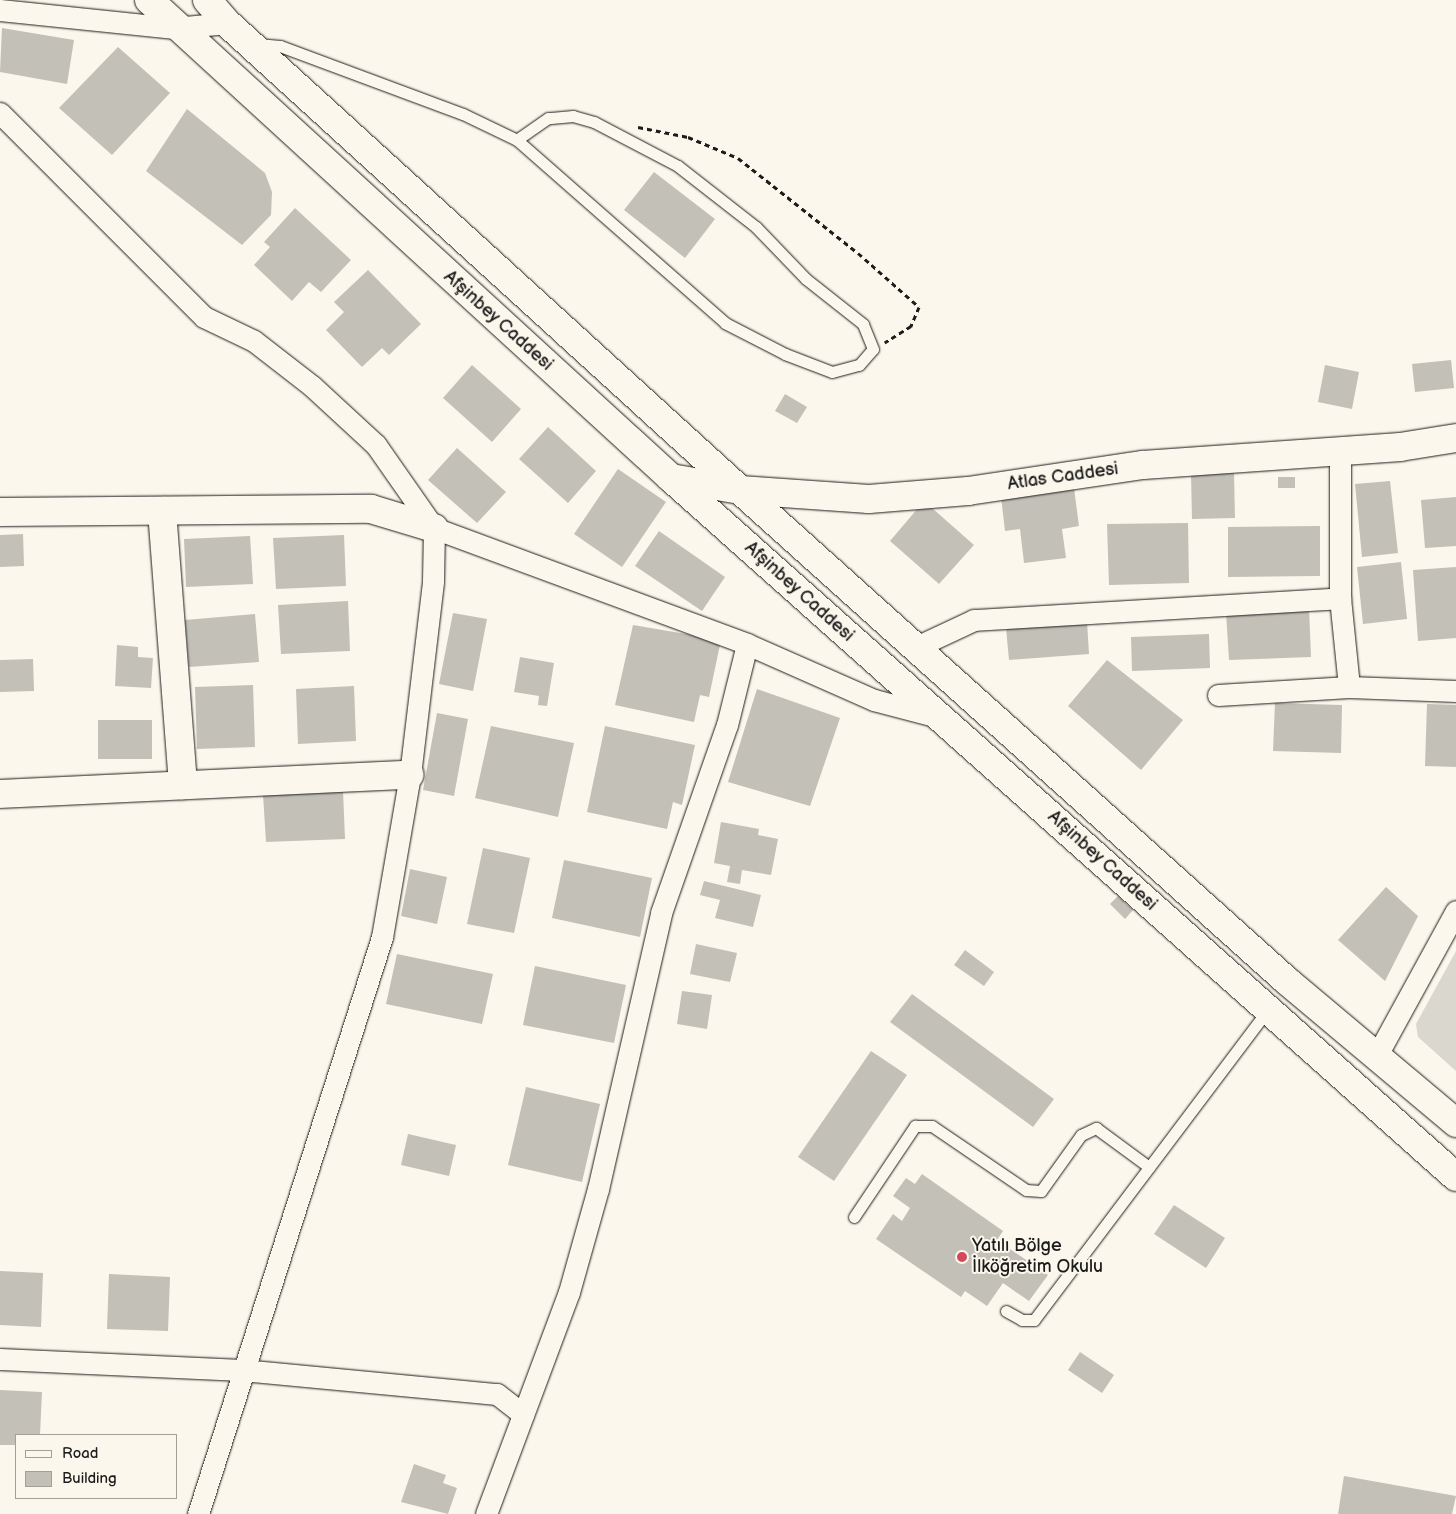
<!DOCTYPE html>
<meta charset="utf-8">
<style>
body{margin:0}
#map{position:relative;width:1456px;height:1514px;overflow:hidden;background:#fbf7ec;font-family:"Balsamiq Sans",sans-serif}
div>[style]{position:absolute}
.green>*{inset:0;background:#dad7ce}
.building>*{inset:0;background:#c3c0b8}
.path>*{height:3px;margin-top:-1.5px;transform-origin:0;background:repeating-linear-gradient(90deg,#1c1c1c 0 5px,transparent 0 9px)}
.roads{filter:drop-shadow(0 0 1px #1c1c1c) drop-shadow(0 0 1px #1c1c1c)}
.service>*{height:11px;margin:-5.5px;padding:0 5.5px;transform-origin:5.5px;border-radius:5.5px;background:#fbf7ec}
.minor>*{height:21px;margin:-10.5px;padding:0 10.5px;transform-origin:10.5px;border-radius:10.5px;background:#fbf7ec}
.tertiary>*{height:28px;margin:-14px;padding:0 14px;transform-origin:14px;border-radius:14px;background:#fbf7ec}
.secondary>*{height:28px;margin:-14px;padding:0 14px;transform-origin:14px;border-radius:14px;background:#fbf7ec}
.dots>*{width:14px;height:14px;translate:-50% -50%;box-sizing:border-box;border:2px solid #fbf7ec;border-radius:50%}
span{translate:-50% -50%;white-space:nowrap;text-align:center;line-height:1.15;-webkit-text-stroke:4px #fbf7ec;paint-order:stroke}
.street-label{font-size:18px;color:#1c1c1c}
.poi-label{font-size:18px;color:#1c1c1c}
.left{translate:0 -50%;text-align:left}
.legend{position:absolute;left:15px;top:1434px;width:162px;height:65px;box-sizing:border-box;background:#fbf7ec;border:1px solid #a29f99;margin:0;padding:6px 9px;list-style:none;font-size:15px;color:#1c1c1c}
.legend li{display:flex;align-items:center;gap:10px;height:25px}
.legend b{width:25px;border:1px solid #a29f99}
</style>
<div id="map">
<div class="green">
<i style="clip-path:polygon(1456px 951px,1456px 1071px,1418px 1037px,1416px 1024px)"></i>
</div>
<div class="building">
<i style="clip-path:polygon(2px 28px,74px 40px,67px 84px,0 72px)"></i>
<i style="clip-path:polygon(118px 47px,170px 93px,112px 155px,59px 108px)"></i>
<i style="clip-path:polygon(187px 109px,265px 173px,272px 192px,271px 215px,242px 245px,146px 171px)"></i>
<i style="clip-path:polygon(654px 172px,715px 219px,685px 258px,624px 210px)"></i>
<i style="clip-path:polygon(295px 208px,351px 260px,321px 292px,309px 282px,292px 301px,254px 265px,270px 247px,264px 242px)"></i>
<i style="clip-path:polygon(368px 270px,421px 324px,389px 355px,382px 348px,362px 367px,326px 330px,344px 312px,334px 302px)"></i>
<i style="clip-path:polygon(1451px 360px,1454px 388px,1415px 392px,1412px 364px)"></i>
<i style="clip-path:polygon(472px 365px,521px 409px,492px 442px,443px 398px)"></i>
<i style="clip-path:polygon(1325px 365px,1359px 372px,1352px 409px,1318px 402px)"></i>
<i style="clip-path:polygon(785px 394px,807px 407px,797px 423px,775px 411px)"></i>
<i style="clip-path:polygon(548px 427px,596px 471px,568px 503px,519px 459px)"></i>
<i style="clip-path:polygon(457px 448px,506px 492px,477px 523px,428px 480px)"></i>
<i style="clip-path:polygon(618px 469px,666px 502px,622px 567px,574px 534px)"></i>
<i style="clip-path:polygon(1234px 473px,1235px 518px,1192px 519px,1191px 474px)"></i>
<i style="clip-path:polygon(1278px 477px,1295px 477px,1295px 488px,1278px 488px)"></i>
<i style="clip-path:polygon(1390px 481px,1398px 553px,1362px 557px,1355px 484px)"></i>
<i style="clip-path:polygon(1074px 488px,1079px 526px,1062px 529px,1066px 558px,1024px 563px,1020px 529px,1005px 531px,1001px 497px)"></i>
<i style="clip-path:polygon(1456px 497px,1456px 546px,1425px 548px,1421px 500px)"></i>
<i style="clip-path:polygon(924px 501px,974px 545px,939px 584px,890px 541px)"></i>
<i style="clip-path:polygon(1188px 523px,1189px 583px,1109px 585px,1107px 524px)"></i>
<i style="clip-path:polygon(1320px 526px,1320px 576px,1228px 577px,1228px 527px)"></i>
<i style="clip-path:polygon(659px 531px,725px 577px,702px 611px,635px 566px)"></i>
<i style="clip-path:polygon(23px 534px,24px 566px,0 567px,0 535px)"></i>
<i style="clip-path:polygon(344px 535px,346px 586px,276px 589px,273px 538px)"></i>
<i style="clip-path:polygon(250px 536px,253px 584px,186px 587px,184px 539px)"></i>
<i style="clip-path:polygon(1401px 562px,1407px 619px,1363px 624px,1357px 567px)"></i>
<i style="clip-path:polygon(1456px 567px,1456px 638px,1418px 641px,1413px 570px)"></i>
<i style="clip-path:polygon(348px 601px,350px 651px,281px 654px,278px 605px)"></i>
<i style="clip-path:polygon(1309px 608px,1311px 657px,1229px 660px,1226px 612px)"></i>
<i style="clip-path:polygon(453px 613px,487px 619px,473px 691px,439px 684px)"></i>
<i style="clip-path:polygon(255px 614px,259px 662px,189px 667px,185px 620px)"></i>
<i style="clip-path:polygon(1087px 622px,1089px 654px,1009px 660px,1006px 628px)"></i>
<i style="clip-path:polygon(633px 625px,721px 640px,709px 697px,700px 695px,694px 722px,615px 705px)"></i>
<i style="clip-path:polygon(1209px 634px,1210px 668px,1132px 671px,1131px 637px)"></i>
<i style="clip-path:polygon(117px 645px,138px 647px,138px 657px,153px 658px,151px 688px,115px 686px)"></i>
<i style="clip-path:polygon(520px 657px,554px 663px,547px 706px,538px 705px,539px 696px,514px 692px)"></i>
<i style="clip-path:polygon(33px 659px,34px 691px,0 692px,0 660px)"></i>
<i style="clip-path:polygon(1107px 660px,1183px 720px,1141px 770px,1068px 706px)"></i>
<i style="clip-path:polygon(253px 685px,255px 747px,197px 749px,195px 687px)"></i>
<i style="clip-path:polygon(354px 686px,356px 741px,298px 744px,296px 689px)"></i>
<i style="clip-path:polygon(757px 689px,840px 718px,810px 806px,728px 782px)"></i>
<i style="clip-path:polygon(1275px 703px,1342px 705px,1341px 753px,1273px 751px)"></i>
<i style="clip-path:polygon(1427px 704px,1456px 705px,1456px 767px,1425px 766px)"></i>
<i style="clip-path:polygon(437px 713px,468px 719px,454px 796px,423px 790px)"></i>
<i style="clip-path:polygon(98px 720px,152px 720px,152px 759px,98px 759px)"></i>
<i style="clip-path:polygon(491px 726px,574px 743px,558px 817px,475px 798px)"></i>
<i style="clip-path:polygon(605px 726px,695px 745px,682px 805px,673px 802px,667px 829px,587px 812px)"></i>
<i style="clip-path:polygon(343px 791px,345px 839px,266px 842px,263px 794px)"></i>
<i style="clip-path:polygon(721px 822px,759px 829px,758px 835px,778px 839px,771px 875px,742px 870px,740px 884px,727px 882px,730px 866px,714px 863px)"></i>
<i style="clip-path:polygon(483px 848px,530px 858px,514px 933px,467px 924px)"></i>
<i style="clip-path:polygon(564px 860px,652px 878px,640px 937px,552px 918px)"></i>
<i style="clip-path:polygon(410px 869px,447px 877px,437px 924px,401px 916px)"></i>
<i style="clip-path:polygon(704px 881px,761px 895px,753px 927px,715px 918px,720px 900px,700px 895px)"></i>
<i style="clip-path:polygon(1386px 887px,1418px 916px,1385px 981px,1338px 940px)"></i>
<i style="clip-path:polygon(1118px 896px,1133px 910px,1125px 919px,1110px 904px)"></i>
<i style="clip-path:polygon(696px 944px,737px 953px,730px 982px,690px 974px)"></i>
<i style="clip-path:polygon(965px 950px,994px 972px,984px 986px,954px 965px)"></i>
<i style="clip-path:polygon(397px 954px,493px 974px,482px 1024px,386px 1004px)"></i>
<i style="clip-path:polygon(535px 966px,626px 985px,614px 1043px,523px 1025px)"></i>
<i style="clip-path:polygon(682px 991px,712px 995px,707px 1029px,677px 1024px)"></i>
<i style="clip-path:polygon(912px 994px,1054px 1099px,1033px 1127px,890px 1022px)"></i>
<i style="clip-path:polygon(871px 1051px,907px 1075px,834px 1181px,798px 1157px)"></i>
<i style="clip-path:polygon(526px 1087px,600px 1104px,582px 1182px,508px 1165px)"></i>
<i style="clip-path:polygon(408px 1134px,456px 1145px,449px 1176px,401px 1165px)"></i>
<i style="clip-path:polygon(922px 1174px,1003px 1231px,997px 1240px,1048px 1275px,1029px 1301px,1003px 1283px,987px 1306px,965px 1291px,961px 1297px,876px 1239px,893px 1214px,902px 1221px,910px 1208px,893px 1196px,906px 1178px,915px 1184px)"></i>
<i style="clip-path:polygon(1174px 1205px,1225px 1238px,1206px 1268px,1154px 1234px)"></i>
<i style="clip-path:polygon(0 1271px,43px 1273px,41px 1327px,0 1325px)"></i>
<i style="clip-path:polygon(109px 1274px,170px 1277px,168px 1331px,107px 1329px)"></i>
<i style="clip-path:polygon(1080px 1352px,1114px 1375px,1102px 1393px,1068px 1370px)"></i>
<i style="clip-path:polygon(0 1390px,42px 1392px,40px 1435px,16px 1435px,16px 1445px,0 1445px)"></i>
<i style="clip-path:polygon(414px 1464px,446px 1475px,443px 1483px,457px 1488px,448px 1514px,401px 1502px)"></i>
<i style="clip-path:polygon(1344px 1476px,1456px 1496px,1452px 1514px,1338px 1514px)"></i>
</div>
<div class="path">
<i style="left:638px;top:127px;width:51px;rotate:11.3deg"></i>
<i style="left:688px;top:137px;width:54px;rotate:22.8deg"></i>
<i style="left:738px;top:158px;width:153px;rotate:38.4deg"></i>
<i style="left:858px;top:253px;width:81px;rotate:41.5deg"></i>
<i style="left:919px;top:307px;width:21px;rotate:113deg"></i>
<i style="left:911px;top:326px;width:31px;rotate:148deg"></i>
</div>
<div class="roads">
<div class="service">
<i style="left:257px;top:44px;width:23px;rotate:5deg"></i>
<i style="left:280px;top:46px;width:195px;rotate:20.4deg"></i>
<i style="left:463px;top:114px;width:60px;rotate:25.7deg"></i>
<i style="left:517px;top:140px;width:277px;rotate:41.3deg"></i>
<i style="left:725px;top:323px;width:68px;rotate:27.3deg"></i>
<i style="left:785px;top:354px;width:50px;rotate:21deg"></i>
<i style="left:832px;top:372px;width:28px;rotate:-15deg"></i>
<i style="left:859px;top:365px;width:21px;rotate:-49deg"></i>
<i style="left:873px;top:349px;width:27px;rotate:-112deg"></i>
<i style="left:863px;top:324px;width:73px;rotate:-141.7deg"></i>
<i style="left:806px;top:279px;width:72px;rotate:-133.9deg"></i>
<i style="left:756px;top:227px;width:99px;rotate:-142deg"></i>
<i style="left:678px;top:166px;width:95px;rotate:-152.4deg"></i>
<i style="left:594px;top:122px;width:22px;rotate:-164deg"></i>
<i style="left:573px;top:116px;width:25px;rotate:175deg"></i>
<i style="left:548px;top:118px;width:38px;rotate:145deg"></i>
<i style="left:854px;top:1217px;width:110px;rotate:-56.2deg"></i>
<i style="left:915px;top:1126px;width:17px"></i>
<i style="left:932px;top:1126px;width:114px;rotate:34.2deg"></i>
<i style="left:1026px;top:1190px;width:15px;rotate:4deg"></i>
<i style="left:1041px;top:1191px;width:69px;rotate:-54.5deg"></i>
<i style="left:1081px;top:1135px;width:17px;rotate:-25deg"></i>
<i style="left:1096px;top:1128px;width:66px;rotate:36.3deg"></i>
<i style="left:1006px;top:1311px;width:18px;rotate:29deg"></i>
<i style="left:1022px;top:1320px;width:12px"></i>
<i style="left:1034px;top:1320px;width:388px;rotate:-53deg"></i>
</div>
<div class="minor">
<i style="left:0;top:10px;width:176px;rotate:5.9deg"></i>
<i style="left:175px;top:28px;width:52px;rotate:-5.5deg"></i>
<i style="left:0;top:113px;width:288px;rotate:45deg"></i>
<i style="left:204px;top:317px;width:55px;rotate:25.6deg"></i>
<i style="left:254px;top:341px;width:73px;rotate:37.8deg"></i>
<i style="left:312px;top:386px;width:87px;rotate:42.7deg"></i>
<i style="left:376px;top:445px;width:101px;rotate:55.1deg"></i>
<i style="left:434px;top:528px;width:334px;rotate:20.3deg"></i>
<i style="left:1340px;top:452px;width:146px;rotate:90deg"></i>
<i style="left:1340px;top:598px;width:89px;rotate:84.2deg"></i>
<i style="left:916px;top:647px;width:64px;rotate:-25deg"></i>
<i style="left:974px;top:620px;width:367px;rotate:-3.4deg"></i>
<i style="left:1218px;top:695px;width:131px;rotate:-3.5deg"></i>
<i style="left:1349px;top:687px;width:107px;rotate:2.1deg"></i>
<i style="left:1377px;top:1055px;width:164px;rotate:-61.3deg"></i>
<i style="left:0;top:1359px;width:242px;rotate:2.6deg"></i>
<i style="left:242px;top:1370px;width:256px;rotate:5.4deg"></i>
<i style="left:497px;top:1394px;width:33px;rotate:38deg"></i>
<i style="left:198px;top:1514px;width:606px;rotate:-72.31deg"></i>
<i style="left:382px;top:937px;width:164px;rotate:-80.2deg"></i>
<i style="left:410px;top:775px;width:195px;rotate:-83.2deg"></i>
<i style="left:433px;top:581px;width:53px;rotate:-88.9deg"></i>
<i style="left:486px;top:1514px;width:237px;rotate:-69.5deg"></i>
<i style="left:569px;top:1292px;width:107px;rotate:-74.3deg"></i>
<i style="left:598px;top:1189px;width:283px;rotate:-77.1deg"></i>
<i style="left:661px;top:913px;width:199px;rotate:-70.7deg"></i>
<i style="left:727px;top:725px;width:83px;rotate:-76.1deg"></i>
<i style="left:747px;top:644px;width:139px;rotate:23.8deg"></i>
<i style="left:874px;top:700px;width:67px;rotate:14.7deg"></i>
</div>
<div class="tertiary">
<i style="left:671px;top:478px;width:70px;rotate:9.9deg"></i>
<i style="left:740px;top:490px;width:129px;rotate:4deg"></i>
<i style="left:869px;top:499px;width:99px;rotate:-4.6deg"></i>
<i style="left:968px;top:491px;width:177px;rotate:-8.5deg"></i>
<i style="left:1143px;top:465px;width:258px;rotate:-4deg"></i>
<i style="left:1400px;top:447px;width:57px;rotate:-9.1deg"></i>
<i style="left:162px;top:511px;width:275px;rotate:85.6deg"></i>
<i style="left:0;top:512px;width:371px;rotate:-0.5deg"></i>
<i style="left:371px;top:509px;width:66px;rotate:16.8deg"></i>
<i style="left:0;top:794px;width:410px;rotate:-2.7deg"></i>
</div>
<div class="secondary">
<i style="left:149px;top:0;width:708px;rotate:42.48deg"></i>
<i style="left:671px;top:478px;width:1051px;rotate:41.68deg"></i>
<i style="left:207px;top:0;width:30px;rotate:49deg"></i>
<i style="left:227px;top:23px;width:694px;rotate:42.31deg"></i>
<i style="left:740px;top:490px;width:735px;rotate:41.91deg"></i>
<i style="left:1287px;top:981px;width:221px;rotate:40deg"></i>
</div>
</div>
<div class="dots">
<i style="left:962px;top:1257px;background:#d1495b"></i>
</div>
<div class="street-label">
<span style="left:498px;top:321px;rotate:42deg">Afşinbey Caddesi</span>
<span style="left:1063px;top:477px;rotate:-8deg">Atlas Caddesi</span>
<span style="left:799px;top:592px;rotate:42deg">Afşinbey Caddesi</span>
<span style="left:1102px;top:861px;rotate:42deg">Afşinbey Caddesi</span>
</div>
<div class="poi-label">
<span class="left" style="left:972px;top:1257px">Yatılı Bölge<br>İlköğretim Okulu</span>
</div>
<ul class="legend">
<li><b style="height:6px;background:#fbf7ec"></b>Road</li>
<li><b style="height:14px;background:#c3c0b8"></b>Building</li>
</ul>
</div>
